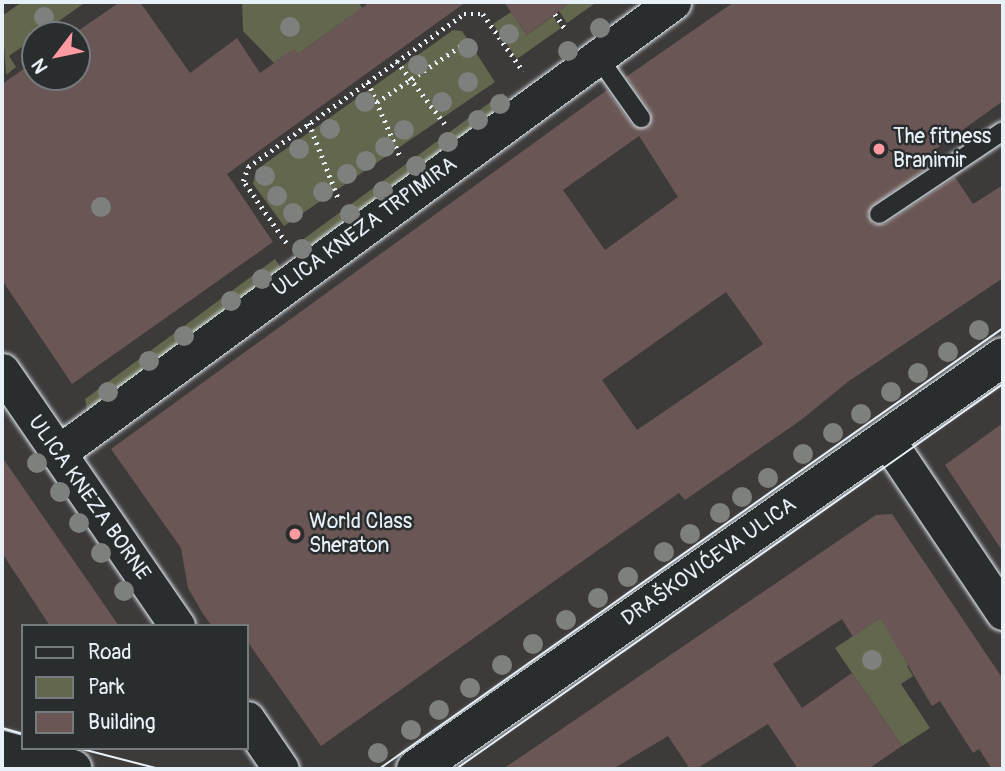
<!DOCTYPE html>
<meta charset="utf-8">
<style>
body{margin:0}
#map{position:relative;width:1005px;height:771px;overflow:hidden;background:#3d3a3a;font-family:Pangolin,sans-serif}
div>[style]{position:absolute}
.green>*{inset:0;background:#62674d}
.building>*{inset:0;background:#6a5755}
.path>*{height:4.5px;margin-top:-2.25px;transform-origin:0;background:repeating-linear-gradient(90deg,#e8f1f8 0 2px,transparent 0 7px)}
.roads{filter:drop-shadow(0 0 2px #e8f1f8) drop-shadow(0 0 2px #e8f1f8)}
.lane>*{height:18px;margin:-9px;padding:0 9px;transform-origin:9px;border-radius:9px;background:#2a2d2e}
.street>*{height:35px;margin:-17.5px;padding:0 17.5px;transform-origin:17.5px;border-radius:17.5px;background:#2a2d2e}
.secondary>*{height:38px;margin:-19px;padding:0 19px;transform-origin:19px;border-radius:19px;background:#2a2d2e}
.tram>*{height:2px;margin:-1px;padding:0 1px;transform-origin:1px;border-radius:1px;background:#e8f1f8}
.trees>*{width:20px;height:20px;margin:-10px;border-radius:50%;background:#7d807d}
.dots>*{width:19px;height:19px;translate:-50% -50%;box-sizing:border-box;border:4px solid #2a2d2e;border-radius:50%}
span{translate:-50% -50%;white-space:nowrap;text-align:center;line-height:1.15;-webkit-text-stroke:5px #2a2d2e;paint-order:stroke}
.poi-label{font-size:21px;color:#e8f1f8}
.left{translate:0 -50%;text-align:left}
.street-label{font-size:21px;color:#e8f1f8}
.frame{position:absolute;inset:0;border:4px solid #e8f1f8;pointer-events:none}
.legend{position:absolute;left:21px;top:624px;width:228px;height:126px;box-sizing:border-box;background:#2a2d2e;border:2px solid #767b7f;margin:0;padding:9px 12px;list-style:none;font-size:21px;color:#e8f1f8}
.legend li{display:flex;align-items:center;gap:14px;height:35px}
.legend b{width:35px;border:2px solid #767b7f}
.north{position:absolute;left:21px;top:21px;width:70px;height:70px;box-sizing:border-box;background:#2a2d2e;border:2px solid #767b7f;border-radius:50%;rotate:238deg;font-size:19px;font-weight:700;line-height:28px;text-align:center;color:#e8f1f8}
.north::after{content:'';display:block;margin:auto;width:24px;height:32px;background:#ff9aa2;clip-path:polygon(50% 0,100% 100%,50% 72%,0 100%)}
</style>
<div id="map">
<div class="green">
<i style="clip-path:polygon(22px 2px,86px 2px,9px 56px,16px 67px,6px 75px,2px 16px)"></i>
<i style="clip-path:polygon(242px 2px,359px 2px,362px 8px,298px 54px,294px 49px,274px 63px,243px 31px)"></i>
<i style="clip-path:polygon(571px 2px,597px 2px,567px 23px,559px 11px)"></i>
<i style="clip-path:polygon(511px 12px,527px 35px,553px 16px,561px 28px,517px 59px,493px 24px)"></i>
<i style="clip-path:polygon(453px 30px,462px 31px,495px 82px,284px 226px,253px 184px,256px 170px)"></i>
<i style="clip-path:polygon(503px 93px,513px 108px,306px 263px,294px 246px)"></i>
<i style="clip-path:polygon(275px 259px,286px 276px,88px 415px,85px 399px)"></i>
<i style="clip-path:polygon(880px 618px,917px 659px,907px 666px,913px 676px,901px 684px,930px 728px,902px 746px,835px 648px)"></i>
</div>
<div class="building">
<i style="clip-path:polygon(120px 2px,140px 2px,190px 73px,237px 38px,260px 73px,294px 49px,298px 54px,370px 2px,466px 2px,227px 174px,273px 242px,72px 384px,2px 280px,2px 84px,35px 61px,35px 77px,77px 77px,77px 35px,72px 35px)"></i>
<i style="clip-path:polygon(504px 2px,571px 2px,527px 35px)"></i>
<i style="clip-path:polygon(evenodd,734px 2px,1003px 2px,1003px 101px,936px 149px,942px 158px,873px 205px,868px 214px,873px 224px,885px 224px,955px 177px,973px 204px,1003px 185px,1003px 278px,849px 381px,801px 420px,685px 500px,679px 493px,321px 746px,247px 641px,247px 626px,212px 626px,203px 614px,188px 588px,181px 548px,111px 449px,607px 90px,632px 125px,648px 127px,651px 112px,626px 77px,734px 2px,639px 136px,678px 197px,605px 250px,563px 190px,639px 136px,734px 2px,726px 292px,763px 344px,637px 430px,602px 380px,726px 292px)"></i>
<i style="clip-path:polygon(1003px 423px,1003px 552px,945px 465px)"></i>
<i style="clip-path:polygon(2px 457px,119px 626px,50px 626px,2px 553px)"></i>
<i style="clip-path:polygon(892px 514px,1003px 679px,1003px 769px,992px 769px,979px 749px,973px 753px,940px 701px,932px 706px,880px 618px,853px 637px,842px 619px,773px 664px,802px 708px,852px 673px,902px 746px,868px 769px,798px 769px,768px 724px,696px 769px,690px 769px,668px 736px,613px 769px,503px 769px,876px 515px)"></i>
</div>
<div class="path">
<i style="left:555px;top:14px;width:19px;rotate:55deg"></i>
<i style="left:397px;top:61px;width:79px;rotate:52.7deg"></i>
<i style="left:368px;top:82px;width:81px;rotate:66.6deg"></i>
<i style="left:377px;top:102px;width:102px;rotate:-33.8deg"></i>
<i style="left:309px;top:123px;width:83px;rotate:68.7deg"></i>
<i style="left:286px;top:243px;width:75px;rotate:-124.7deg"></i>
<i style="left:243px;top:181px;width:15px;rotate:-70deg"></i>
<i style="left:248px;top:167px;width:265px;rotate:-35.3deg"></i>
<i style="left:464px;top:14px;width:19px"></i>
<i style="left:483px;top:14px;width:70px;rotate:54.9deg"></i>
</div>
<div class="roads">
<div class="lane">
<i style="left:598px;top:57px;width:75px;rotate:54.8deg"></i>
<i style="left:879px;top:214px;width:149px;rotate:-33.8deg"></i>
</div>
<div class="street">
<i style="left:2px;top:371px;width:309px;rotate:55.5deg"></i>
<i style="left:886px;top:438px;width:210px;rotate:56.1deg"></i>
<i style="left:58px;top:453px;width:763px;rotate:-36.25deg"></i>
<i style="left:247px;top:719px;width:60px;rotate:55.8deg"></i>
</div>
<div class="secondary">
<i style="left:2px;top:750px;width:73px;rotate:15deg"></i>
<i style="left:416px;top:769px;width:717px;rotate:-35.06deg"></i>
</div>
</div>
<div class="tram">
<i style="left:2px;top:728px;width:22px;rotate:16deg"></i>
<i style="left:78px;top:748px;width:84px;rotate:14.5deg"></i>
<i style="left:379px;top:769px;width:764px;rotate:-35.25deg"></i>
<i style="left:456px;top:769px;width:669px;rotate:-35.14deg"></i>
</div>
<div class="trees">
<i style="left:44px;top:17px"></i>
<i style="left:290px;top:27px"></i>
<i style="left:600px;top:28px"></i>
<i style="left:509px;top:34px"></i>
<i style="left:468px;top:48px"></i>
<i style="left:568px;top:51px"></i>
<i style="left:418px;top:65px"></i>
<i style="left:468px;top:82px"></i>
<i style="left:365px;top:102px"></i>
<i style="left:442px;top:102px"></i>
<i style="left:500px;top:104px"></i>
<i style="left:478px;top:120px"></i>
<i style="left:330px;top:129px"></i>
<i style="left:404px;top:130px"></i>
<i style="left:448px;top:142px"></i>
<i style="left:385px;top:147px"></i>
<i style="left:299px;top:149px"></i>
<i style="left:366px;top:161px"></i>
<i style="left:416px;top:166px"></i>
<i style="left:347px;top:174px"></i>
<i style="left:265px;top:176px"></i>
<i style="left:383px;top:191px"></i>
<i style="left:323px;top:192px"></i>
<i style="left:277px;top:196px"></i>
<i style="left:101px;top:207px"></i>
<i style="left:293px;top:213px"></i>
<i style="left:350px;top:214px"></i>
<i style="left:302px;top:249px"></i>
<i style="left:262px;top:279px"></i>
<i style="left:231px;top:301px"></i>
<i style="left:979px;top:330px"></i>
<i style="left:184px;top:336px"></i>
<i style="left:948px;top:352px"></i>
<i style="left:149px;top:361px"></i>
<i style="left:918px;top:373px"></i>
<i style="left:108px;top:392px"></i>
<i style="left:891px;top:392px"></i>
<i style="left:861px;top:414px"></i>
<i style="left:833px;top:433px"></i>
<i style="left:803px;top:454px"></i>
<i style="left:37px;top:463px"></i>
<i style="left:768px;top:478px"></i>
<i style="left:60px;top:492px"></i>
<i style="left:742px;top:497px"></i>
<i style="left:720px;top:513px"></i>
<i style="left:79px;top:523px"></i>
<i style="left:690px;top:534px"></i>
<i style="left:664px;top:552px"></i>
<i style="left:101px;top:553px"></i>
<i style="left:628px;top:577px"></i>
<i style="left:124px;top:591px"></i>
<i style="left:598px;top:598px"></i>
<i style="left:566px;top:620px"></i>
<i style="left:533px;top:644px"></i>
<i style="left:872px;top:660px"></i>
<i style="left:502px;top:665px"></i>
<i style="left:470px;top:688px"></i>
<i style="left:439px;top:710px"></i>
<i style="left:411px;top:730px"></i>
<i style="left:378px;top:753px"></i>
</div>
<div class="dots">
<i style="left:879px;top:149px;background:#ff9aa2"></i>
<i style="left:295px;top:534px;background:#ff9aa2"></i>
</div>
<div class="poi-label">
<span class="left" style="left:893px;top:149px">The fitness<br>Branimir</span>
<span class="left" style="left:309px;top:534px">World Class<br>Sheraton</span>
</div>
<div class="street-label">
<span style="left:365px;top:227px;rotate:-36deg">ULICA KNEZA TRPIMIRA</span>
<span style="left:89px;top:498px;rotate:55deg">ULICA KNEZA BORNE</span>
<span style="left:709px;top:562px;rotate:-35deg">DRAŠKOVIĆEVA ULICA</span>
</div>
<div class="frame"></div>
<ul class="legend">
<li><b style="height:9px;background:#2a2d2e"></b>Road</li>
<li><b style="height:19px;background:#62674d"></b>Park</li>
<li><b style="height:19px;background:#6a5755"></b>Building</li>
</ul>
<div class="north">N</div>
</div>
